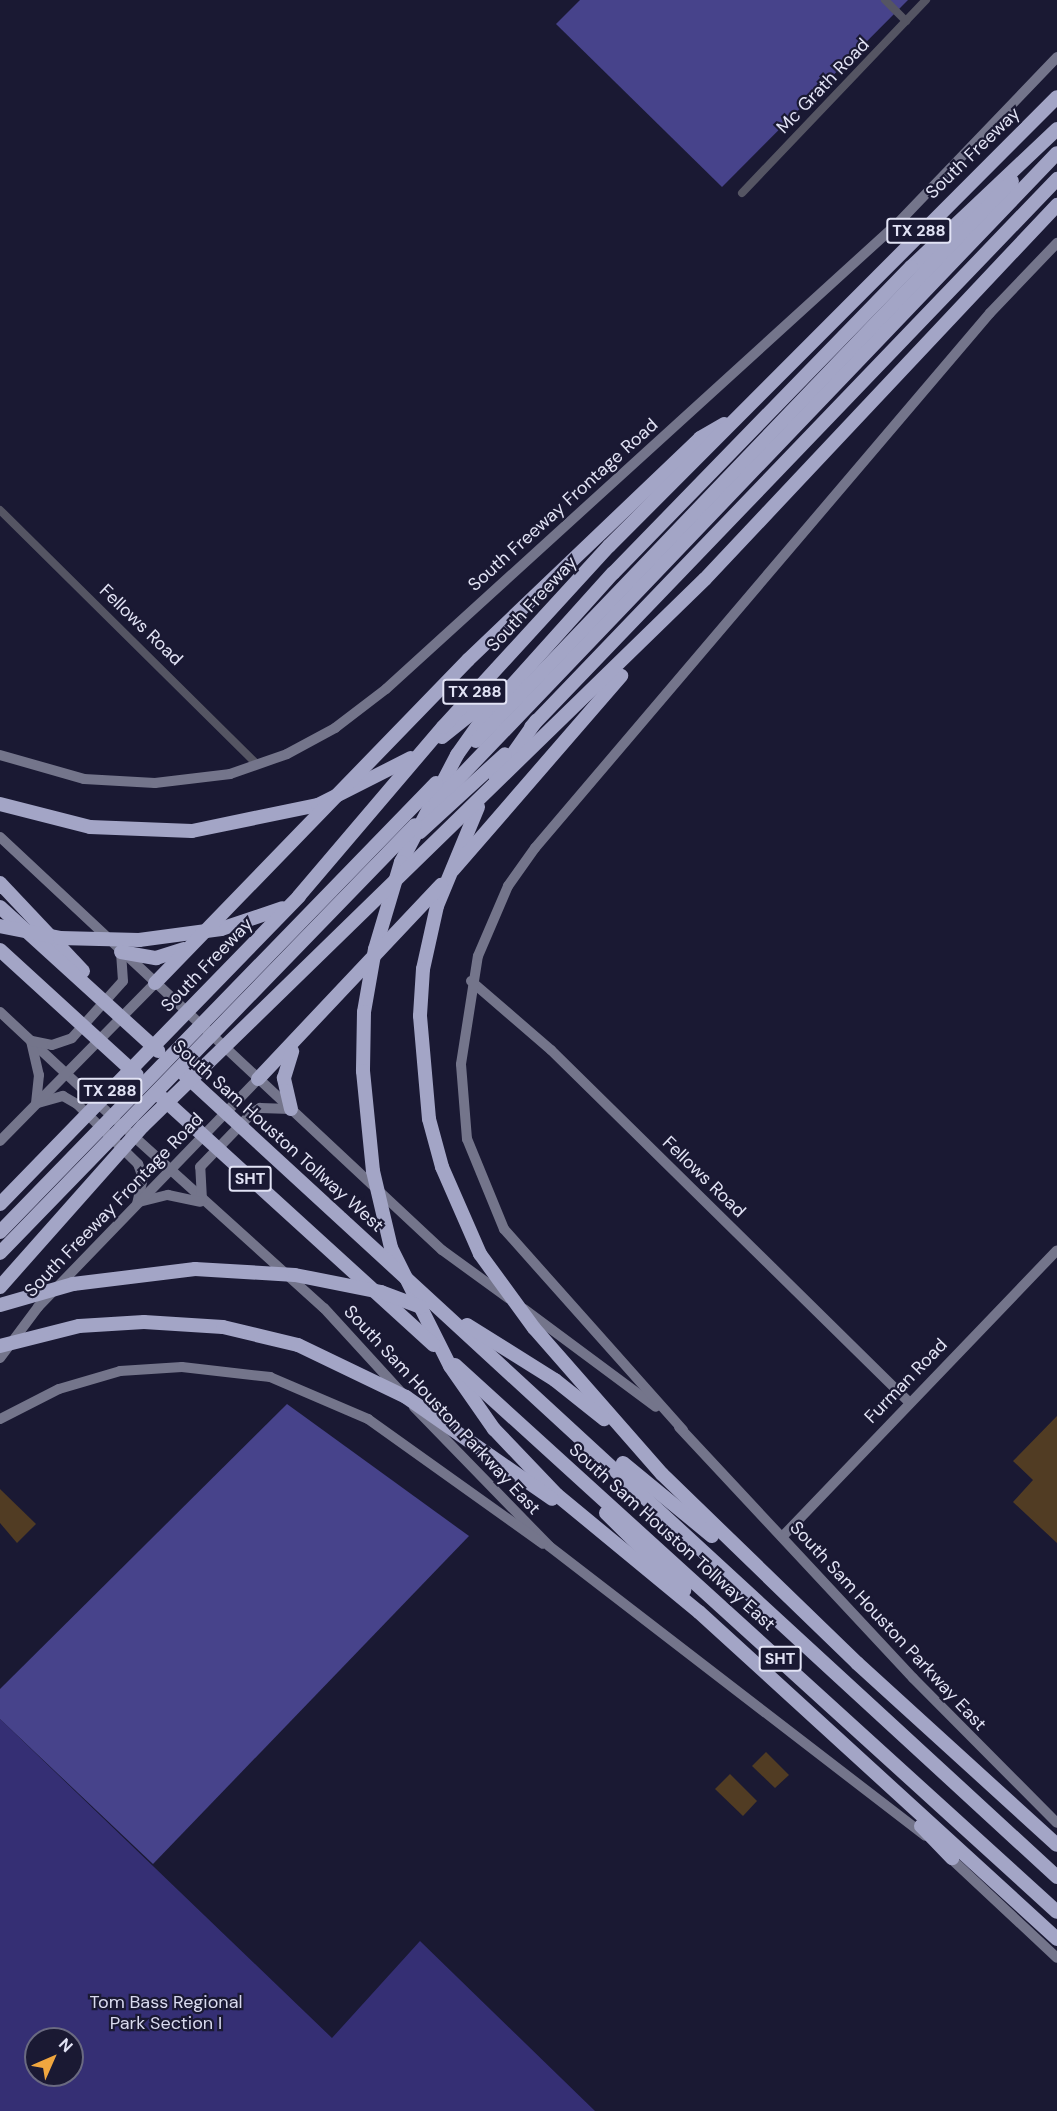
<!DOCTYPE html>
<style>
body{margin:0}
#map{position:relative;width:1057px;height:2111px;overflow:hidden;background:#1a1933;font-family:"DM Sans",sans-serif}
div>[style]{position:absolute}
.green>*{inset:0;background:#352f74}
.forest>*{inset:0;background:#47438b}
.building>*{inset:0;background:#513c23}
.street>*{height:8px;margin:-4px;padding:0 4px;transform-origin:4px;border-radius:4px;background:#555563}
.secondary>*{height:10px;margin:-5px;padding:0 5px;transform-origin:5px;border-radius:5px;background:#74758b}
.highway>*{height:14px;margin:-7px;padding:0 7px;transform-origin:7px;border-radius:7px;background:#a3a5c6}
span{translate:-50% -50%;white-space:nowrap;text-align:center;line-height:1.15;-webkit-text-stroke:4.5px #1a1933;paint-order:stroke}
.shield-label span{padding:2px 4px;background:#1a1933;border:2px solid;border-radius:4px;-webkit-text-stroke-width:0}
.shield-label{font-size:16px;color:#e2e3f5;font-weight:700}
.street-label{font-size:18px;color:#e2e3f5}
.park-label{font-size:18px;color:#d9daef}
.north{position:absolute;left:24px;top:2027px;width:60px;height:60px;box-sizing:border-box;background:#1a1933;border:2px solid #6a6a81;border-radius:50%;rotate:45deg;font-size:16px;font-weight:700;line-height:24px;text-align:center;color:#e2e3f5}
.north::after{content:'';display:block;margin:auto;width:21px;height:27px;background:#f0a63f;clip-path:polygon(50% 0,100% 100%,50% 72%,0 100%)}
</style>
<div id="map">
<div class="green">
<i style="clip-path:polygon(evenodd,0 1719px,332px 2038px,420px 1941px,595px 2111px,0 2111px,0 1719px,36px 2039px,72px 2039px,72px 2075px,36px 2075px,36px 2039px)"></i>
</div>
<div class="forest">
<i style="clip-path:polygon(580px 0,908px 0,722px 187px,556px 24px)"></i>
<i style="clip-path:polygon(287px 1404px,469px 1536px,153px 1864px,0 1719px,0 1689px)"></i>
</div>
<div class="building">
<i style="clip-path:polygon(1057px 1416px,1057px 1543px,1013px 1502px,1033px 1480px,1013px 1461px)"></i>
<i style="clip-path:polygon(0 1489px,36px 1524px,17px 1543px,0 1523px)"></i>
<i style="clip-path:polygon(766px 1752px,789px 1775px,775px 1788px,752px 1766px)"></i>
<i style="clip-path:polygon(730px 1774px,757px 1801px,743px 1816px,715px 1789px)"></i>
</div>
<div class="street">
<i style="left:885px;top:0;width:30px;rotate:45deg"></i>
<i style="left:742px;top:193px;width:267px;rotate:-46.4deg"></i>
<i style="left:0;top:510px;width:361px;rotate:44.7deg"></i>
</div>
<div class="secondary">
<i style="left:0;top:755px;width:87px;rotate:15.9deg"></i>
<i style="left:84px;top:779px;width:71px;rotate:3.2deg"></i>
<i style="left:155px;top:783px;width:76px;rotate:-6.8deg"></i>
<i style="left:230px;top:774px;width:60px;rotate:-19.3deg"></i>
<i style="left:287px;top:754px;width:55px;rotate:-28.4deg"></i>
<i style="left:335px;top:728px;width:64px;rotate:-37.4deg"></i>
<i style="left:386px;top:689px;width:692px;rotate:-42.31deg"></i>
<i style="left:898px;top:223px;width:230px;rotate:-46.2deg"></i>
<i style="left:0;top:837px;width:605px;rotate:43.06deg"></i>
<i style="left:442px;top:1250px;width:82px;rotate:36deg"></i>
<i style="left:471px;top:981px;width:106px;rotate:40.8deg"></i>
<i style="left:551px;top:1050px;width:502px;rotate:44.52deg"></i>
<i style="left:0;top:1012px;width:158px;rotate:43deg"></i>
<i style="left:31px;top:1041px;width:35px;rotate:77deg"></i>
<i style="left:39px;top:1075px;width:28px;rotate:96deg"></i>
<i style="left:32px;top:1041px;width:20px;rotate:11deg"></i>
<i style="left:52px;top:1045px;width:21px;rotate:-19deg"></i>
<i style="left:72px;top:1038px;width:76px;rotate:-48.2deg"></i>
<i style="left:123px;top:981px;width:29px;rotate:-94deg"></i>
<i style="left:38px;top:1103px;width:26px;rotate:-16deg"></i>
<i style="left:63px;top:1096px;width:16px;rotate:30deg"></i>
<i style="left:77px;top:1104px;width:86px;rotate:44.5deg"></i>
<i style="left:138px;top:1164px;width:15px;rotate:70deg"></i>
<i style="left:143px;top:1178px;width:26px;rotate:103deg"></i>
<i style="left:130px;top:1133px;width:261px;rotate:42.1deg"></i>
<i style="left:324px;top:1308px;width:115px;rotate:47.5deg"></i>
<i style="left:0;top:1141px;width:221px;rotate:-45.5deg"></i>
<i style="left:202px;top:1200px;width:33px;rotate:-93deg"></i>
<i style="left:200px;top:1167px;width:74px;rotate:-46.1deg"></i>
<i style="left:251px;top:1114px;width:11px;rotate:-34deg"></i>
<i style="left:260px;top:1108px;width:31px;rotate:2deg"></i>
<i style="left:139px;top:1202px;width:30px;rotate:-14deg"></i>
<i style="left:168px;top:1195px;width:33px;rotate:12deg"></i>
<i style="left:524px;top:1309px;width:164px;rotate:36.6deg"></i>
<i style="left:0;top:1358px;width:64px;rotate:-53.3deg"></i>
<i style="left:38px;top:1307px;width:317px;rotate:-46deg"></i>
<i style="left:414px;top:1407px;width:194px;rotate:45.8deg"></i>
<i style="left:549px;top:1546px;width:475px;rotate:37.6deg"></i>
<i style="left:0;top:1419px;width:66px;rotate:-27deg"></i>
<i style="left:59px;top:1389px;width:64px;rotate:-16.4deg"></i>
<i style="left:120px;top:1371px;width:62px;rotate:-3.7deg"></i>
<i style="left:182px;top:1367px;width:89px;rotate:6.5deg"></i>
<i style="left:270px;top:1377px;width:107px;rotate:23.2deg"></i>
<i style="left:368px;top:1419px;width:215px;rotate:35.5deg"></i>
<i style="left:679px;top:1427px;width:343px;rotate:47deg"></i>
<i style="left:913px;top:1678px;width:204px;rotate:45.2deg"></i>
<i style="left:683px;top:1430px;width:269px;rotate:-131.7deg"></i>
<i style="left:504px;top:1229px;width:97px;rotate:-112.3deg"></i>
<i style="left:467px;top:1139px;width:75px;rotate:-94.6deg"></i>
<i style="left:461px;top:1064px;width:109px;rotate:-81.1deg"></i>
<i style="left:478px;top:956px;width:76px;rotate:-66.8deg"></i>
<i style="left:508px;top:886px;width:47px;rotate:-54.6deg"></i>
<i style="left:535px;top:848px;width:702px;rotate:-49.62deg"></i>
<i style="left:990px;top:313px;width:97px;rotate:-46.3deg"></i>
<i style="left:782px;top:1537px;width:397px;rotate:-46.2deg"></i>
<i style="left:946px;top:1854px;width:152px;rotate:43.1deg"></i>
</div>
<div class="highway">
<i style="left:1057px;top:129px;width:201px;rotate:136.6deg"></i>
<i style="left:911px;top:267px;width:427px;rotate:134.2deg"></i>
<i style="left:613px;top:573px;width:190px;rotate:132deg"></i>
<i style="left:486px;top:714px;width:50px;rotate:125.3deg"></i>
<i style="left:457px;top:755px;width:121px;rotate:117.6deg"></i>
<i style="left:401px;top:862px;width:91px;rotate:106.6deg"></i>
<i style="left:375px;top:949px;width:64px;rotate:99.9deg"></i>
<i style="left:364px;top:1012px;width:59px;rotate:91deg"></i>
<i style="left:363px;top:1071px;width:100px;rotate:84.3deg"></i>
<i style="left:373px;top:1171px;width:79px;rotate:76.8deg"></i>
<i style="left:391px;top:1248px;width:132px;rotate:63.4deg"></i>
<i style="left:450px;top:1366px;width:77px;rotate:55.1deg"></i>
<i style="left:494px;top:1429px;width:91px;rotate:46.3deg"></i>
<i style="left:557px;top:1495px;width:184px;rotate:39.5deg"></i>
<i style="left:699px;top:1612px;width:485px;rotate:42.4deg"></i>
<i style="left:531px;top:727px;width:760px;rotate:-46.17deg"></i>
<i style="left:442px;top:737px;width:64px;rotate:-38.7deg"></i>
<i style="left:476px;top:741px;width:775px;rotate:-46.25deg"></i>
<i style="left:496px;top:778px;width:70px;rotate:-54.9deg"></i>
<i style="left:436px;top:802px;width:898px;rotate:-46.26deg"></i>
<i style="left:0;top:804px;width:93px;rotate:14.3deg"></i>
<i style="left:90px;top:827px;width:102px;rotate:2.2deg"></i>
<i style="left:192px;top:831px;width:129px;rotate:-11.7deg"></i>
<i style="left:318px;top:805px;width:104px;rotate:-26.8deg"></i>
<i style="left:478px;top:807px;width:107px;rotate:112.5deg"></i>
<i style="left:437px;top:906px;width:65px;rotate:102.5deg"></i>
<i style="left:423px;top:969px;width:47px;rotate:93.7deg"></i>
<i style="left:420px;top:1016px;width:103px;rotate:85deg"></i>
<i style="left:429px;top:1119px;width:50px;rotate:74.8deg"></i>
<i style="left:442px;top:1167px;width:95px;rotate:66.4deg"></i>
<i style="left:480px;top:1254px;width:92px;rotate:53.9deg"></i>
<i style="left:534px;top:1328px;width:194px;rotate:48.8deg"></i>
<i style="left:662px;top:1474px;width:272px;rotate:44.1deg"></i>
<i style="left:857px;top:1663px;width:270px;rotate:42.3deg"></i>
<i style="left:420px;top:832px;width:115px;rotate:-42.5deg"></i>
<i style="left:453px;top:870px;width:257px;rotate:-49.1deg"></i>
<i style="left:0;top:883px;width:121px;rotate:46.7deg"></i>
<i style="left:0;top:907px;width:214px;rotate:42.3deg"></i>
<i style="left:0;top:926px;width:61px;rotate:11.3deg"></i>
<i style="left:60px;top:938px;width:79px;rotate:1.5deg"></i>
<i style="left:139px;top:940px;width:83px;rotate:-7.6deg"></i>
<i style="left:221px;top:929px;width:65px;rotate:-18.7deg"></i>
<i style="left:0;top:950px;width:185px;rotate:42.4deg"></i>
<i style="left:121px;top:952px;width:36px;rotate:10deg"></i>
<i style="left:156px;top:958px;width:29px;rotate:-18deg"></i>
<i style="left:155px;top:983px;width:450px;rotate:-45.9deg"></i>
<i style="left:468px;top:660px;width:321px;rotate:-43.7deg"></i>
<i style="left:700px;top:438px;width:28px;rotate:-30deg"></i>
<i style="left:184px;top:1074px;width:1186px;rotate:42.61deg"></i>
<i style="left:258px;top:1079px;width:267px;rotate:-46.7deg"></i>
<i style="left:160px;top:1096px;width:370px;rotate:42.3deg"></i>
<i style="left:291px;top:1109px;width:32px;rotate:-103deg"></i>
<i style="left:284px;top:1078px;width:28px;rotate:-73deg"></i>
<i style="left:0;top:1204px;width:429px;rotate:-45.8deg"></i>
<i style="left:299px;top:896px;width:222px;rotate:-49.6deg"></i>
<i style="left:443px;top:727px;width:246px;rotate:-47.5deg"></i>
<i style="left:609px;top:546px;width:634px;rotate:-45.06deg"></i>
<i style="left:0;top:1232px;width:626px;rotate:-45.84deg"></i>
<i style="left:0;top:1253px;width:596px;rotate:-45.88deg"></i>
<i style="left:0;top:1287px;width:215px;rotate:-48.4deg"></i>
<i style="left:143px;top:1126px;width:784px;rotate:-44.23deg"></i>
<i style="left:705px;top:579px;width:514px;rotate:-46.74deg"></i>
<i style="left:0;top:1305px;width:76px;rotate:-16deg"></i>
<i style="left:73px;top:1284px;width:123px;rotate:-7deg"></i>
<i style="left:195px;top:1269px;width:100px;rotate:3.4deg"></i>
<i style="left:295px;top:1275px;width:88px;rotate:11.2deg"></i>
<i style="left:381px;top:1292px;width:43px;rotate:20.6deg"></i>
<i style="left:467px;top:1325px;width:104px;rotate:32deg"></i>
<i style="left:555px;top:1380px;width:63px;rotate:38.5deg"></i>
<i style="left:0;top:1346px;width:81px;rotate:-14.2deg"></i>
<i style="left:79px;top:1326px;width:65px;rotate:-3.5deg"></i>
<i style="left:144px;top:1322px;width:79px;rotate:3.6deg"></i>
<i style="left:223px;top:1327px;width:77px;rotate:13.5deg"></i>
<i style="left:298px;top:1345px;width:120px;rotate:25.7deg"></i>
<i style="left:406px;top:1397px;width:178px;rotate:34.9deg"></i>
<i style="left:455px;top:1365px;width:813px;rotate:42.26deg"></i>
<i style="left:623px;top:1463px;width:115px;rotate:39.4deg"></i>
<i style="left:606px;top:1513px;width:110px;rotate:44.6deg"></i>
<i style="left:921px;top:1826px;width:45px;rotate:45.9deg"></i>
</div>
<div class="shield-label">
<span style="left:919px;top:231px">TX 288</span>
<span style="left:475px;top:692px">TX 288</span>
<span style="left:110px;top:1091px">TX 288</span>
<span style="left:250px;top:1179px">SHT</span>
<span style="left:780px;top:1659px">SHT</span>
</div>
<div class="street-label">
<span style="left:823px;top:86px;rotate:-46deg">Mc Grath Road</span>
<span style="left:973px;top:153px;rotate:-44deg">South Freeway</span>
<span style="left:563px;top:505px;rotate:-42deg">South Freeway Frontage Road</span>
<span style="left:532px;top:604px;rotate:-47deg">South Freeway</span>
<span style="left:141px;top:625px;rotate:44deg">Fellows Road</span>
<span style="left:207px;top:965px;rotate:-46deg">South Freeway</span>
<span style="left:278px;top:1136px;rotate:42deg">South Sam Houston Tollway West</span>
<span style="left:704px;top:1177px;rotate:44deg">Fellows Road</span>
<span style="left:114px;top:1205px;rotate:-46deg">South Freeway Frontage Road</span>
<span style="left:906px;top:1381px;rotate:-46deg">Furman Road</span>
<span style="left:442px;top:1410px;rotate:47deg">South Sam Houston Parkway East</span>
<span style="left:672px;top:1537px;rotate:42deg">South Sam Houston Tollway East</span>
<span style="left:888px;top:1626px;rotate:47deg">South Sam Houston Parkway East</span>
</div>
<div class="park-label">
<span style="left:166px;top:2013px">Tom Bass Regional<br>Park Section I</span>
</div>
<div class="north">N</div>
</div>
